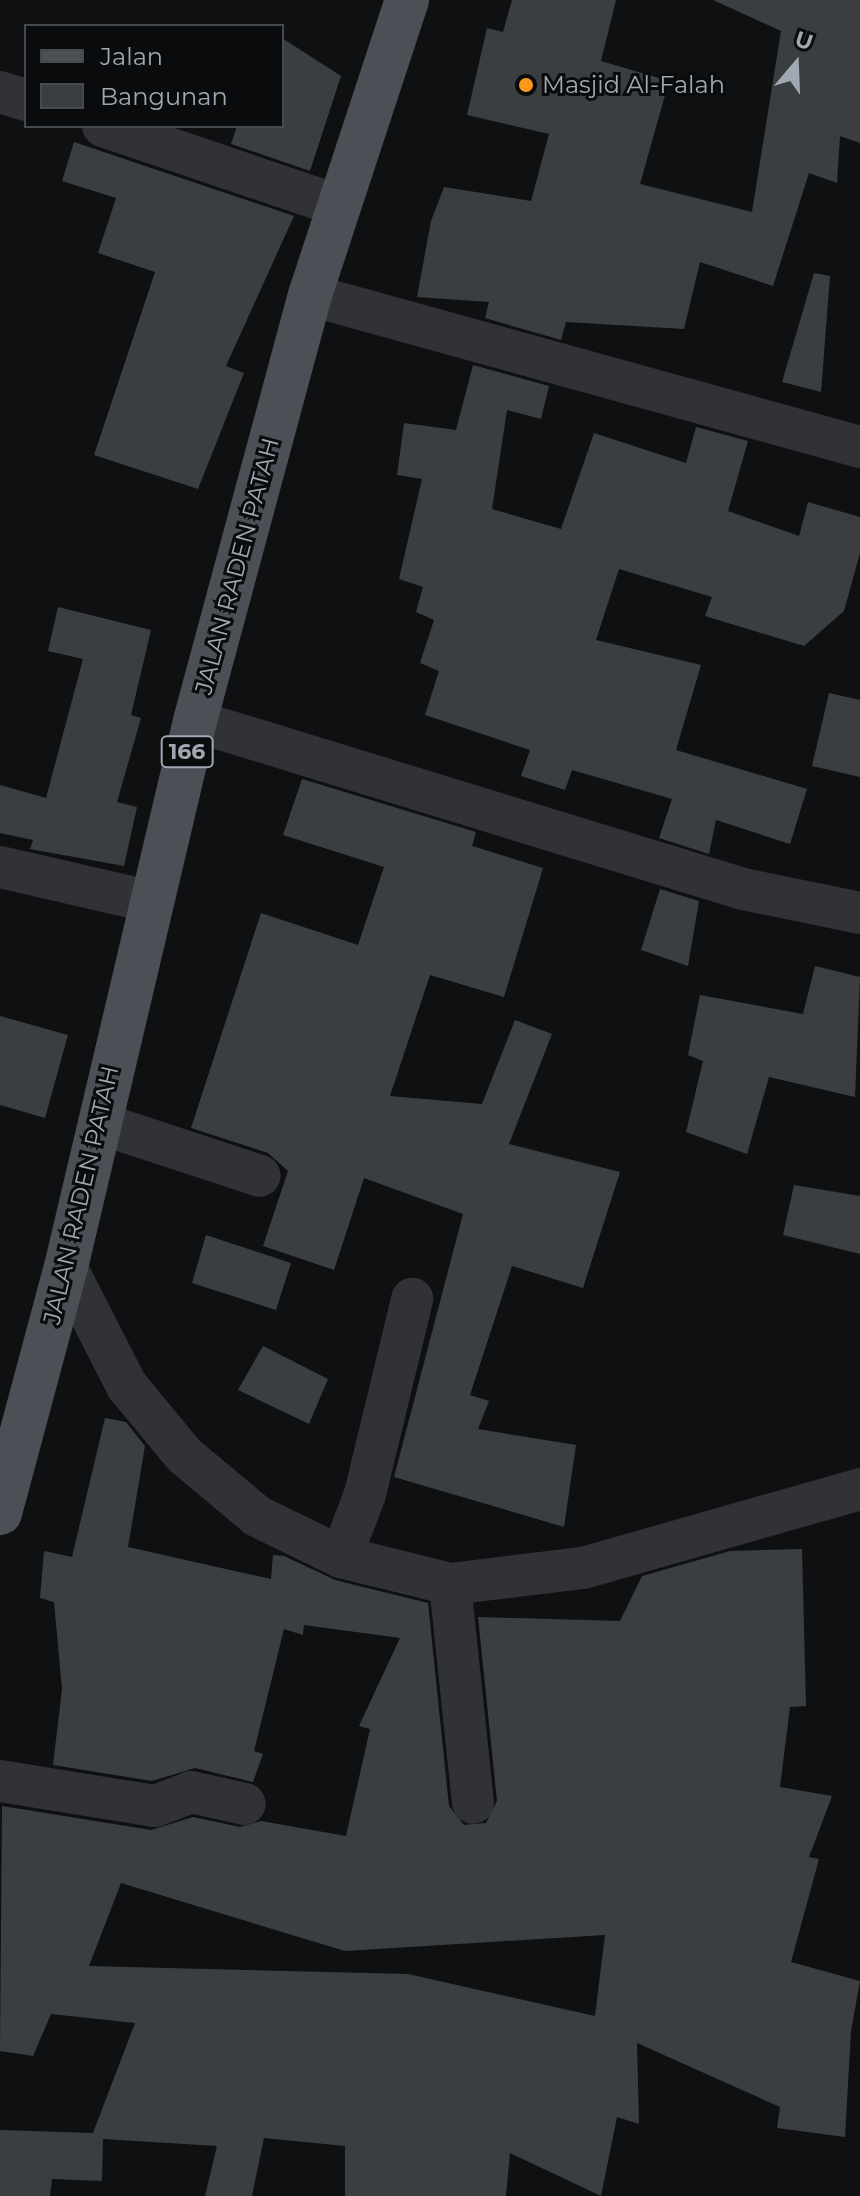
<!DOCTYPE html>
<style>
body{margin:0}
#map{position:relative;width:860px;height:2196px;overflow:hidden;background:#0f1011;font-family:Montserrat,sans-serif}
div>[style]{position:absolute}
.building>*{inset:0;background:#3b3e41}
.street>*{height:42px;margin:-21px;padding:0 21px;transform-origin:21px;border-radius:21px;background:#303236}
.primary>*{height:44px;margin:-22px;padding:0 22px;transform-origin:22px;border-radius:22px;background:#4c4f55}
.dots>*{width:22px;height:22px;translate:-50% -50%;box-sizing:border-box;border:4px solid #0a0b0c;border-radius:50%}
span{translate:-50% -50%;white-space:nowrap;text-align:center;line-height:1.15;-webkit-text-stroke:6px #0a0b0c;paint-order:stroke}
.shield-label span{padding:2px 6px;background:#0a0b0c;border:2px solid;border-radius:6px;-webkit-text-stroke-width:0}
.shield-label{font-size:22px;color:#9fa8b3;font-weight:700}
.poi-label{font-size:24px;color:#9fa8b3}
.left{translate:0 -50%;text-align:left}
.street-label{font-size:24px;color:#9fa8b3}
.legend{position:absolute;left:24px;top:24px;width:260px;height:104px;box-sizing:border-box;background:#0a0b0c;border:2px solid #464a4f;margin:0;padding:10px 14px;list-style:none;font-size:24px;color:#9fa8b3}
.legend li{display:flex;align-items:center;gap:16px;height:40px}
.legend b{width:40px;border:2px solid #464a4f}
.north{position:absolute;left:756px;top:24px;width:80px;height:80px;-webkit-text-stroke:6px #0a0b0c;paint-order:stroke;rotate:19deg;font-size:22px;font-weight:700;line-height:32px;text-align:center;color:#9fa8b3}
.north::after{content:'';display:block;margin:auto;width:28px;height:36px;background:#9fa8b3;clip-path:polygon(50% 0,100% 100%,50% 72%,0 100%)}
</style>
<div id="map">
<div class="building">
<i style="clip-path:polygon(512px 0,616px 0,601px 61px,669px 81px,640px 184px,752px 212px,781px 31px,713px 0,860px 0,860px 143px,840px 136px,837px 183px,809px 173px,773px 286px,700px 262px,684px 329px,566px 322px,561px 340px,485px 318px,489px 302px,417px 297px,431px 221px,444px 187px,531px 201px,549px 134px,467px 115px,487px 28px,503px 32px)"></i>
<i style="clip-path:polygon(282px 38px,341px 76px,310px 171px,231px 144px,237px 126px,282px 126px)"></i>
<i style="clip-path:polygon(74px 142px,294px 216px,226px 366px,244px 373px,198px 489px,94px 455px,155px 272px,98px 253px,116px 198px,62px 181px)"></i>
<i style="clip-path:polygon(814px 273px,830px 276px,821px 392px,782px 382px)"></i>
<i style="clip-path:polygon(473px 365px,549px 386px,541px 419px,507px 410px,492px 509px,561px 529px,594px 433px,686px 463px,696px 427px,748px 441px,728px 511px,799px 536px,808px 502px,860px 517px,860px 553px,844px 611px,804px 646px,705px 616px,712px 597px,619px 569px,596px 640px,701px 665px,676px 750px,807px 789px,790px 844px,716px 820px,709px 854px,659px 838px,672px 799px,572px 770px,565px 790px,521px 776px,530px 750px,425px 715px,439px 671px,420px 663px,434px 620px,416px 612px,423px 587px,399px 579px,422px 479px,397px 475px,404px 423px,456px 430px)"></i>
<i style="clip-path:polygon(58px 607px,151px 630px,131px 715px,141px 718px,117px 802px,137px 807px,124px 866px,30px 849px,33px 840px,0 833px,0 785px,46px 798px,83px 659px,48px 651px)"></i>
<i style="clip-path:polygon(829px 693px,860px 700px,860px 777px,812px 766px)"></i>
<i style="clip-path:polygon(302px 779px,476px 832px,472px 846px,543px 868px,504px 997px,430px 975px,390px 1096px,482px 1104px,515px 1020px,552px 1034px,509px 1144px,620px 1172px,583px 1288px,512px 1266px,470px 1395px,489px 1401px,478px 1429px,576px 1445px,564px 1527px,394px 1477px,463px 1214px,364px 1178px,334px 1270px,263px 1246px,288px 1171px,268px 1153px,191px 1128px,261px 913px,358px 945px,384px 867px,283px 835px)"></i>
<i style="clip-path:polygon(660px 889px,699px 901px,688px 966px,641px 950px)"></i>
<i style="clip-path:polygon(815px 966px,860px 977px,855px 1097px,769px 1077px,747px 1154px,686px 1132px,703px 1061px,688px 1055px,700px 995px,803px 1014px)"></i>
<i style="clip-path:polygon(0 1016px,68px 1035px,45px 1118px,0 1105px)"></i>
<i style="clip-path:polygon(794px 1185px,860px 1196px,860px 1254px,783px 1235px)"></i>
<i style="clip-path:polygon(206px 1235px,291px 1263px,276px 1310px,192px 1283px)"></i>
<i style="clip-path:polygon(263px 1346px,328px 1379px,309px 1424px,238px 1390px)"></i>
<i style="clip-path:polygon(evenodd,105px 1418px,126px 1422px,145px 1446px,128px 1547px,271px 1579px,273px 1555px,284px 1556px,335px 1580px,428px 1603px,449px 1806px,464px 1825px,486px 1823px,497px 1801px,478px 1617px,620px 1621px,642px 1576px,730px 1551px,802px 1549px,806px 1706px,790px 1707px,780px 1787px,832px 1796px,809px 1857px,819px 1859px,791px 1962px,860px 1981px,851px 2031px,845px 2137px,777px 2128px,780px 2107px,637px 2043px,639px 2124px,617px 2117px,601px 2196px,510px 2153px,506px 2196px,345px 2196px,345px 2146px,264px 2138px,252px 2196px,205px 2196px,217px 2146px,103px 2139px,102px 2181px,52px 2179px,50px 2196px,0 2196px,0 2130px,93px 2133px,135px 2023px,51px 2014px,33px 2056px,0 2051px,2px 1806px,151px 1830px,193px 1817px,240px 1827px,261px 1821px,346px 1836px,370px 1729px,359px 1726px,400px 1638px,304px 1625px,303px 1635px,284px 1629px,254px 1751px,263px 1754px,253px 1782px,195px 1768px,152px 1781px,53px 1765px,62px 1689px,54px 1602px,40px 1598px,44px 1551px,72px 1557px,105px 1418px,121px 1883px,345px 1951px,605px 1935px,595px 2016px,408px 1974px,89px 1966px,121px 1883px)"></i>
</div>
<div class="street">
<i style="left:0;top:92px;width:27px;rotate:17deg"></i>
<i style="left:103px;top:126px;width:249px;rotate:18.7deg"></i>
<i style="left:310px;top:295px;width:571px;rotate:15.45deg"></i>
<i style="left:195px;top:721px;width:573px;rotate:17.04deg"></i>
<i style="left:743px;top:889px;width:119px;rotate:11.6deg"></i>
<i style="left:0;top:867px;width:153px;rotate:12.9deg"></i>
<i style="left:99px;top:1123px;width:169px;rotate:18.2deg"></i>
<i style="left:66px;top:1267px;width:134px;rotate:62.9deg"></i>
<i style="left:127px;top:1386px;width:89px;rotate:50.4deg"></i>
<i style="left:184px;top:1455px;width:95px;rotate:39.9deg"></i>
<i style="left:257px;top:1516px;width:93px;rotate:26deg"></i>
<i style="left:341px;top:1557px;width:112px;rotate:13.9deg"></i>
<i style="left:450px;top:1584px;width:134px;rotate:-6.9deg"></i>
<i style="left:583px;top:1568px;width:288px;rotate:-15.9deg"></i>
<i style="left:341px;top:1557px;width:67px;rotate:-69.1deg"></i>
<i style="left:365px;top:1494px;width:201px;rotate:-76.4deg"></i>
<i style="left:450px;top:1584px;width:220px;rotate:84deg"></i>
<i style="left:0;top:1781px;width:157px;rotate:9.2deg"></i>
<i style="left:155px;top:1806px;width:39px;rotate:-21deg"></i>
<i style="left:191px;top:1792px;width:55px;rotate:12.5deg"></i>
</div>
<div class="primary">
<i style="left:0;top:1513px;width:255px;rotate:-75deg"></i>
<i style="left:66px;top:1267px;width:561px;rotate:-76.71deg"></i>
<i style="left:195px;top:721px;width:441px;rotate:-74.9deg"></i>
<i style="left:310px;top:295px;width:311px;rotate:-71.8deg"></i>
</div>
<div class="dots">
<i style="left:526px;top:85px;background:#fe981b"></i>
</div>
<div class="shield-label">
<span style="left:187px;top:752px">166</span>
</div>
<div class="poi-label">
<span class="left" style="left:542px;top:85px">Masjid Al-Falah</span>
</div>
<div class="street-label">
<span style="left:237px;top:566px;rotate:-75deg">JALAN RADEN PATAH</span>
<span style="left:81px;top:1195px;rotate:-77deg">JALAN RADEN PATAH</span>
</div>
<ul class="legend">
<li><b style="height:10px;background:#4c4f55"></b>Jalan</li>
<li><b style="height:22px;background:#3b3e41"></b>Bangunan</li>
</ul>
<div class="north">U</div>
</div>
